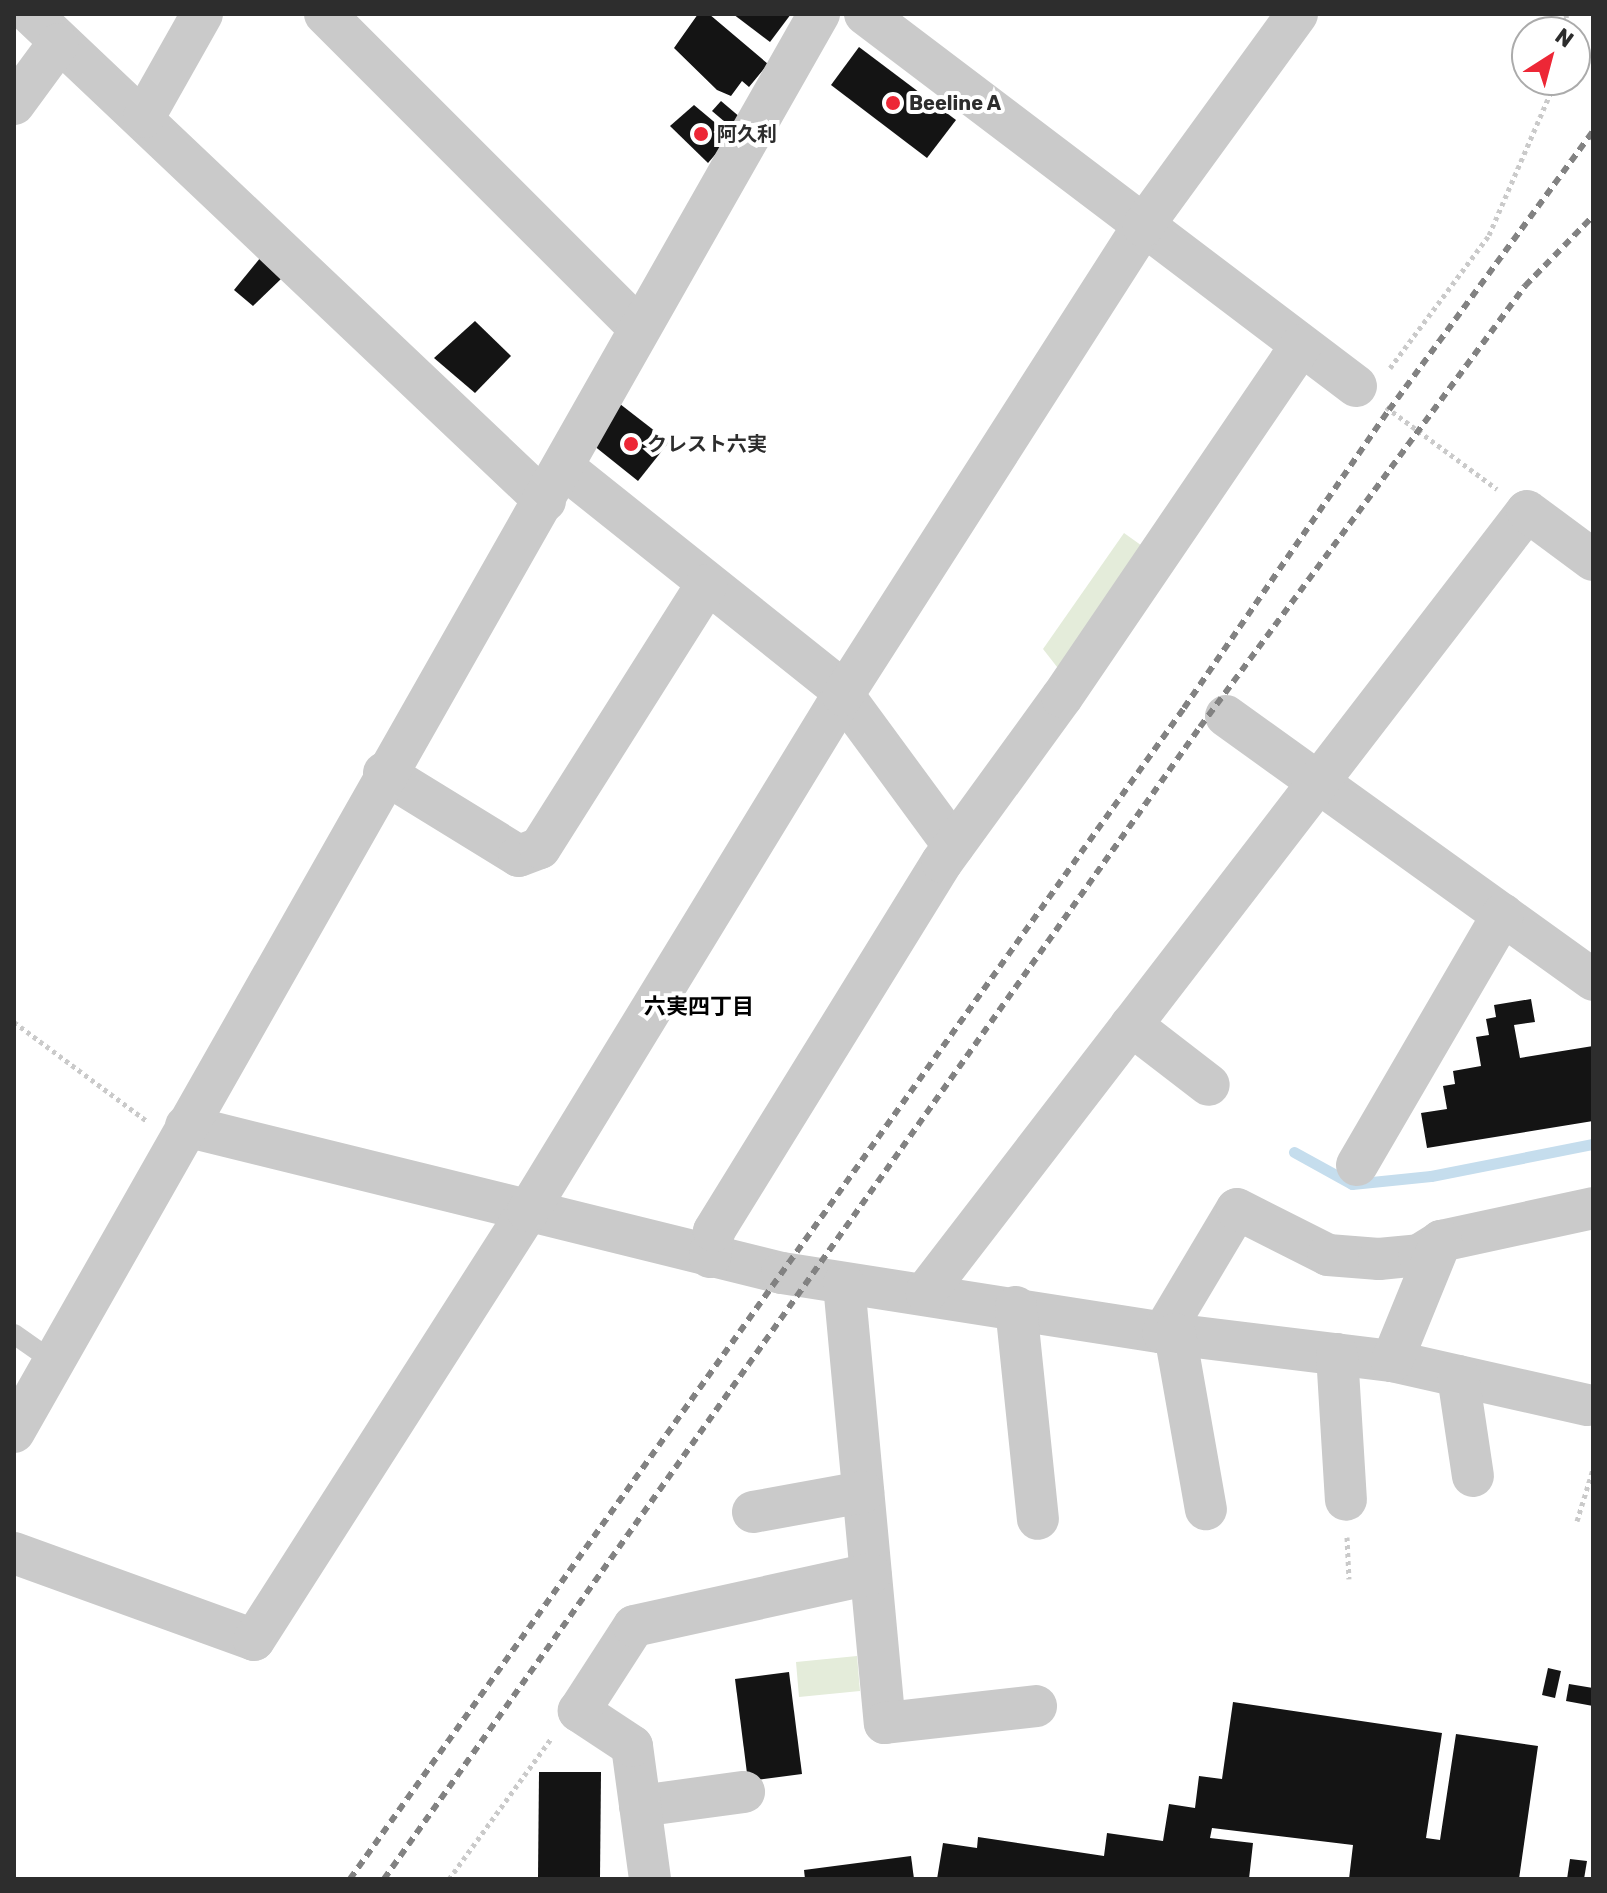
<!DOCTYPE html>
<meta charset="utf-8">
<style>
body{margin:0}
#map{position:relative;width:1607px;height:1893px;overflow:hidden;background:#fff;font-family:Rubik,"Noto Sans JP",sans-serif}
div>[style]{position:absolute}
.green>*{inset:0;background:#e4ecda}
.stream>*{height:11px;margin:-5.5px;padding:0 5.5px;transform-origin:5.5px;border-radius:5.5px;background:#c5dded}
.building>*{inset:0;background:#141414}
.path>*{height:5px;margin-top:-2.5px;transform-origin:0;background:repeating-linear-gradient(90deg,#cacaca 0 4px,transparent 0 8px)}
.lane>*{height:20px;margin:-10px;padding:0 10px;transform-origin:10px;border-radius:10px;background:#cacaca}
.street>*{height:42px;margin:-21px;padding:0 21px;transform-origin:21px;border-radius:21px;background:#cacaca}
.rail>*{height:6px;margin-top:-3px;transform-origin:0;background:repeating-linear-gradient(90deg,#828282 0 8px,transparent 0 14px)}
.dots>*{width:22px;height:22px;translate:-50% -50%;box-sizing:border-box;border:4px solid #fff;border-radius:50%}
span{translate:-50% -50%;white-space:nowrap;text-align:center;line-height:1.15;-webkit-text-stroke:8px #fff;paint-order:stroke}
.poi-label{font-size:20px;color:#2d2d2d;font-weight:700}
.left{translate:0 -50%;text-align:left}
.neighbourhood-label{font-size:22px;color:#000;font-weight:700}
.frame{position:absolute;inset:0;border:16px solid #2d2d2d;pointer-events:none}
.north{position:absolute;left:1511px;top:16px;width:80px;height:80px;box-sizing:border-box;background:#fff;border:2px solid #ababab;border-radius:50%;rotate:36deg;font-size:22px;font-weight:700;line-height:32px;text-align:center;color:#2d2d2d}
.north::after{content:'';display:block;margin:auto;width:28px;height:36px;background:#ed2736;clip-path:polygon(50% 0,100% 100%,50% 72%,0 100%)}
</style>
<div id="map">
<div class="green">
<i style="clip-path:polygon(1124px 533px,1145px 548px,1061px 672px,1043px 649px)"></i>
<i style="clip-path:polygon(857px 1656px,860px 1691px,799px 1697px,796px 1662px)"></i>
</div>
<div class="stream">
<i style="left:1294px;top:1152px;width:66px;rotate:28.9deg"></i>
<i style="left:1352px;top:1184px;width:79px;rotate:-5.8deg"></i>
<i style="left:1431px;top:1176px;width:165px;rotate:-11.2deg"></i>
</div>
<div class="building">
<i style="clip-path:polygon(698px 14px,709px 14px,768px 64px,749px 87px,742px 81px,731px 96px,717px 90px,674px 48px)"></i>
<i style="clip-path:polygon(733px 14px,791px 14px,770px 42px)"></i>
<i style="clip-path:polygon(859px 47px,956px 120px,927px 158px,831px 85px)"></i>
<i style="clip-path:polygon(721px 101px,741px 118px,732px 128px,712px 111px)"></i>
<i style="clip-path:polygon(694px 105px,731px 136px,708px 163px,670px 126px)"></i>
<i style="clip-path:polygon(261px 257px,282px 278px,253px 306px,234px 290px)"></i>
<i style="clip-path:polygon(475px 321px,511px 356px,475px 393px,434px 358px)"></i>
<i style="clip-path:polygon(620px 404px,669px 442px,638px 481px,593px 445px)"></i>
<i style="clip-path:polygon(1531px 999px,1535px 1022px,1514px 1025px,1520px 1058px,1593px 1046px,1593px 1121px,1427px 1148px,1421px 1113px,1447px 1109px,1443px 1086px,1455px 1084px,1453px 1071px,1481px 1066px,1476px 1037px,1489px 1035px,1486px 1019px,1496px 1017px,1494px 1005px)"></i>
<i style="clip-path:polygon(1548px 1668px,1561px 1671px,1555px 1698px,1542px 1695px)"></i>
<i style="clip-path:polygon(789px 1672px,802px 1774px,748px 1781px,735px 1679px)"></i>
<i style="clip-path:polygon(1569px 1684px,1593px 1688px,1593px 1706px,1566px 1701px)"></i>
<i style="clip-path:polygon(1233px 1702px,1442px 1733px,1426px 1838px,1440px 1840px,1456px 1734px,1538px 1746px,1519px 1879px,1349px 1879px,1353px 1845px,1212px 1828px,1210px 1838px,1253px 1843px,1249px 1879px,937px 1879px,943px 1843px,977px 1848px,978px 1837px,1104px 1856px,1107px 1833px,1163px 1841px,1169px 1804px,1195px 1808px,1199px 1776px,1222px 1779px)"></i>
<i style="clip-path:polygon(539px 1772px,601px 1772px,600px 1879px,538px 1879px)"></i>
<i style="clip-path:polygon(911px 1856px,914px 1879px,805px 1879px,804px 1870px)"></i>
<i style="clip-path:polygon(1570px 1859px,1587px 1861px,1584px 1879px,1567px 1879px)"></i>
</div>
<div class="path">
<i style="left:1566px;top:14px;width:18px;rotate:84deg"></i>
<i style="left:1390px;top:368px;width:166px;rotate:-53.3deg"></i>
<i style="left:1489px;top:235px;width:169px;rotate:-66.6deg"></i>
<i style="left:1386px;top:407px;width:138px;rotate:36.5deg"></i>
<i style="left:14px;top:1022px;width:167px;rotate:36.7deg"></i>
<i style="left:1577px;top:1521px;width:54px;rotate:-72.9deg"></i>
<i style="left:1347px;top:1537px;width:42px;rotate:87.3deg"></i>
<i style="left:449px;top:1879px;width:175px;rotate:-54deg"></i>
</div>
<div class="lane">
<i style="left:14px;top:1334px;width:49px;rotate:35deg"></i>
</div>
<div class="street">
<i style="left:31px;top:14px;width:708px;rotate:43.45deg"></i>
<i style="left:325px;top:14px;width:444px;rotate:45deg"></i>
<i style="left:865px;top:14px;width:616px;rotate:37.15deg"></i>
<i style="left:14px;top:104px;width:74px;rotate:-53.7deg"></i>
<i style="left:144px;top:117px;width:118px;rotate:-60.6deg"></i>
<i style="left:564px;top:468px;width:359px;rotate:38.6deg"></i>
<i style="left:843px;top:695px;width:187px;rotate:53.7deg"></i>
<i style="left:1226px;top:716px;width:452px;rotate:35.7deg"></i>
<i style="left:384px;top:773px;width:158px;rotate:31.6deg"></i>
<i style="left:519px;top:856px;width:22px;rotate:-21deg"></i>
<i style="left:540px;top:848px;width:311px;rotate:-57.7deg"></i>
<i style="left:1131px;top:1025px;width:98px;rotate:37.6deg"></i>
<i style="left:186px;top:1126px;width:614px;rotate:13.86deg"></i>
<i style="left:782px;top:1273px;width:386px;rotate:8.9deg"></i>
<i style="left:1163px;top:1333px;width:231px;rotate:7deg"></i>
<i style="left:1392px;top:1361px;width:200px;rotate:12.7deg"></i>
<i style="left:1357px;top:1165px;width:290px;rotate:-59.8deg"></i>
<i style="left:710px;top:1257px;width:26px;rotate:-81deg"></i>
<i style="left:714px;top:1231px;width:434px;rotate:-58.3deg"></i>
<i style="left:942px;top:862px;width:204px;rotate:-54deg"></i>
<i style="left:1062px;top:697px;width:425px;rotate:-55.8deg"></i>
<i style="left:844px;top:1284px;width:441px;rotate:84.7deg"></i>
<i style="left:885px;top:1723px;width:152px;rotate:-6.4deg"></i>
<i style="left:926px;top:1292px;width:985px;rotate:-52.42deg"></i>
<i style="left:1527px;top:511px;width:82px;rotate:36.6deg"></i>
<i style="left:1016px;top:1307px;width:213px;rotate:84.1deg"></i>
<i style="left:1163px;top:1333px;width:144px;rotate:-59.2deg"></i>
<i style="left:1237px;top:1209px;width:102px;rotate:26.8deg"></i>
<i style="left:1328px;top:1255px;width:51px;rotate:4.5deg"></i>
<i style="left:1379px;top:1259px;width:40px;rotate:-5.7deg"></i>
<i style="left:1419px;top:1255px;width:26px;rotate:-32deg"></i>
<i style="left:1441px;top:1241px;width:156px;rotate:-12.2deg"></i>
<i style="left:1175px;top:1334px;width:178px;rotate:80deg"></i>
<i style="left:1337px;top:1354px;width:146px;rotate:86.5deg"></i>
<i style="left:1392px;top:1361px;width:130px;rotate:-67.8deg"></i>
<i style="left:1458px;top:1376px;width:101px;rotate:81.5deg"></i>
<i style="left:14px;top:1432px;width:1631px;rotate:-60.42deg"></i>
<i style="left:753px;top:1512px;width:112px;rotate:-10.3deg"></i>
<i style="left:14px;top:1553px;width:255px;rotate:19.9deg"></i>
<i style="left:254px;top:1640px;width:509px;rotate:-57.43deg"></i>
<i style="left:528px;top:1211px;width:605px;rotate:-58.6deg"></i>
<i style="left:843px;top:695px;width:557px;rotate:-57.39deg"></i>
<i style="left:1143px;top:226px;width:262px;rotate:-54deg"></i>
<i style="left:640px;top:1806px;width:105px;rotate:-7.7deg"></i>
<i style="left:650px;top:1879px;width:134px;rotate:-97.7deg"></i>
<i style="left:632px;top:1746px;width:64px;rotate:-146.6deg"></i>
<i style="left:579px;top:1711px;width:101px;rotate:-57.1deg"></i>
<i style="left:634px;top:1626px;width:242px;rotate:-12.4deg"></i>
</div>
<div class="rail">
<i style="left:350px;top:1879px;width:1438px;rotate:-54.54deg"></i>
<i style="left:1184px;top:708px;width:362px;rotate:-55.5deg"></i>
<i style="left:1389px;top:410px;width:346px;rotate:-53.8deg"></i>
<i style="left:384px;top:1879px;width:1412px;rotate:-54.69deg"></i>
<i style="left:1200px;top:727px;width:548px;rotate:-53.61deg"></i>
<i style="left:1525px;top:286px;width:98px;rotate:-45.8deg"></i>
</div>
<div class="dots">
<i style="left:893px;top:103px;background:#ed2736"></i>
<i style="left:701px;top:134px;background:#ed2736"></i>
<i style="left:631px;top:444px;background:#ed2736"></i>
</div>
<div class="poi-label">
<span class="left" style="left:909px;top:103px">Beeline A</span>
<span class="left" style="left:717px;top:134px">阿久利</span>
<span class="left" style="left:647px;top:444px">クレスト六実</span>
</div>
<div class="neighbourhood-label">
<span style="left:699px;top:1007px">六実四丁目</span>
</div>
<div class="frame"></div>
<div class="north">N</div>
</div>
